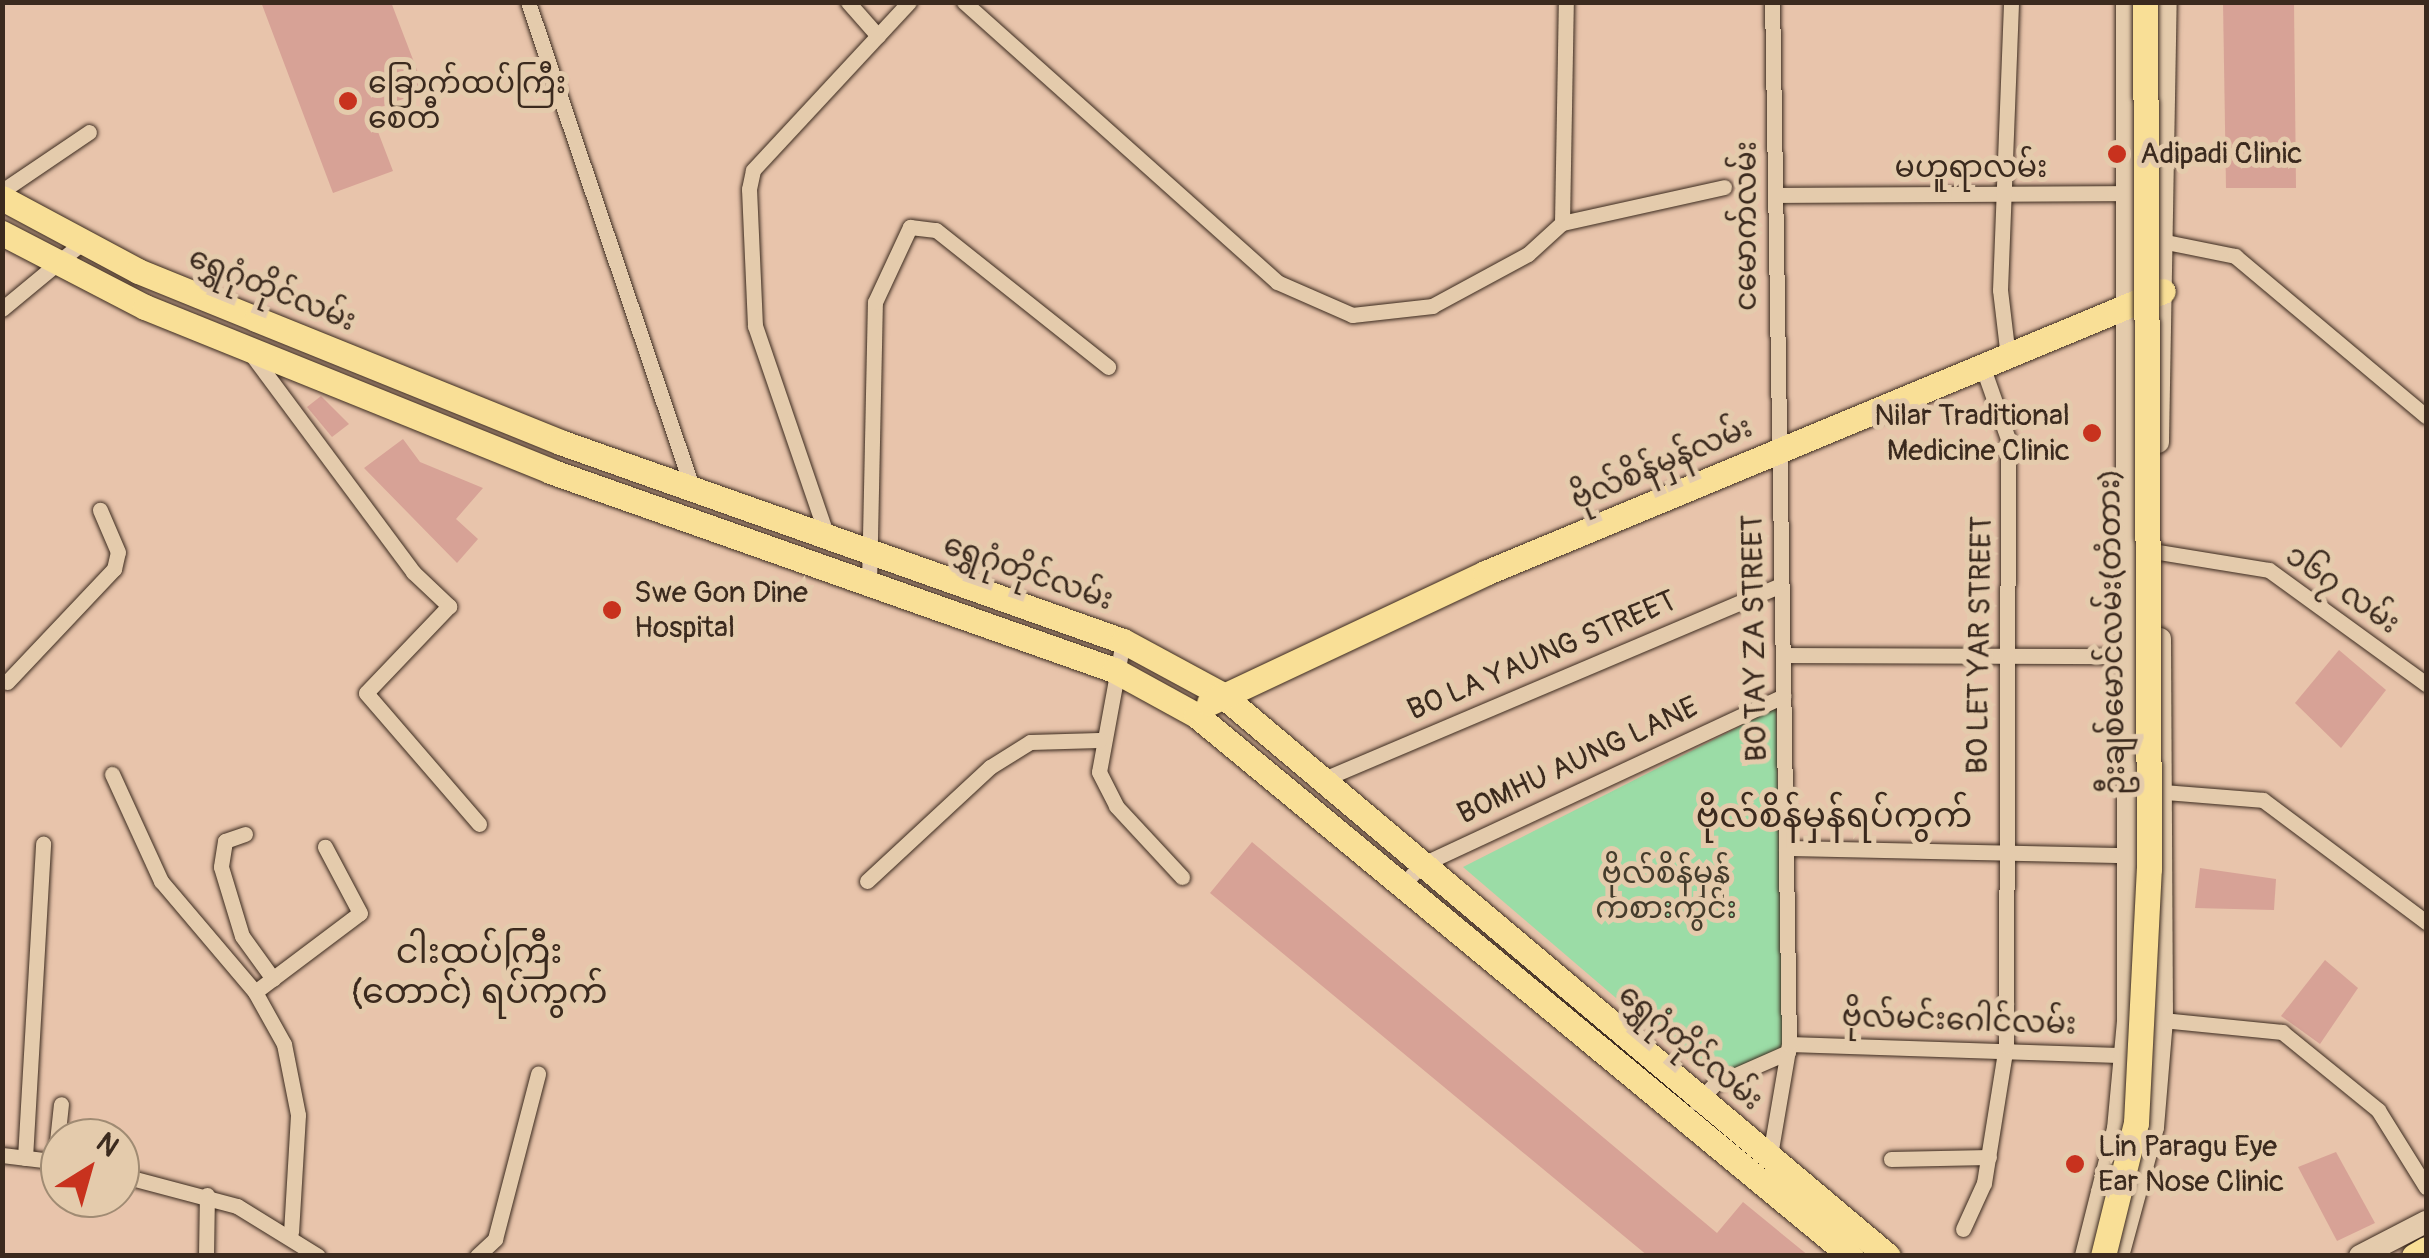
<!DOCTYPE html>
<meta charset="utf-8">
<style>
body{margin:0}
#map{position:relative;width:2429px;height:1258px;overflow:hidden;background:#e8c4ab;font-family:Pangolin,"Noto Sans Myanmar",sans-serif}
div>[style]{position:absolute}
.green>*{inset:0;background:#9bdca6}
.building>*{inset:0;background:#d7a296}
.roads{filter:drop-shadow(0 0 2px #3b2a1e) drop-shadow(0 0 2px #3b2a1e)}
.street>*{height:15px;margin:-7.5px;padding:0 7.5px;transform-origin:7.5px;border-radius:7.5px;background:#e4cbac}
.secondary>*{height:22px;margin:-11px;padding:0 11px;transform-origin:11px;border-radius:11px;background:#e4cbac}
.primary>*{height:25px;margin:-12.5px;padding:0 12.5px;transform-origin:12.5px;border-radius:12.5px;background:#f9df96}
.bridges{filter:drop-shadow(0 0 2px #3b2a1e) drop-shadow(0 0 2px #3b2a1e)}
.primary-bridge>*{height:25px;margin:-12.5px;padding:0 12.5px;transform-origin:12.5px;border-radius:12.5px;background:#f9df96}
.dots>*{width:28px;height:28px;translate:-50% -50%;box-sizing:border-box;border:5px solid #e4cbac;border-radius:50%}
span{translate:-50% -50%;white-space:nowrap;text-align:center;line-height:1.15;-webkit-text-stroke:10px #e4cbac;paint-order:stroke}
.poi-label{font-size:30px;color:#3b2a1e}
.left{translate:0 -50%;text-align:left}
.right{translate:-100% -50%;text-align:right}
.street-label{font-size:30px;color:#3b2a1e}
.park-label{font-size:30px;color:#453c2c}
.quarter-label{font-size:35px;color:#3b2a1e}
.frame{position:absolute;inset:0;border:5px solid #3b2a1e;pointer-events:none}
.north{position:absolute;left:40px;top:1118px;width:100px;height:100px;box-sizing:border-box;background:#e4cbac;border:2px solid #a08b73;border-radius:50%;rotate:37deg;font-size:28px;font-weight:700;line-height:40px;text-align:center;color:#3b2a1e}
.north::after{content:'';display:block;margin:auto;width:35px;height:45px;background:#c8321e;clip-path:polygon(50% 0,100% 100%,50% 72%,0 100%)}
</style>
<div id="map">
<div class="green">
<i style="clip-path:polygon(1776px 708px,1783px 1047px,1713px 1081px,1463px 867px)"></i>
</div>
<div class="building">
<i style="clip-path:polygon(261px 2px,391px 2px,425px 91px,370px 111px,393px 171px,333px 193px)"></i>
<i style="clip-path:polygon(2223px 2px,2294px 2px,2296px 188px,2226px 188px)"></i>
<i style="clip-path:polygon(321px 396px,349px 424px,332px 437px,307px 407px)"></i>
<i style="clip-path:polygon(403px 439px,420px 462px,483px 488px,456px 519px,478px 539px,457px 563px,364px 468px)"></i>
<i style="clip-path:polygon(2339px 650px,2386px 690px,2341px 748px,2295px 703px)"></i>
<i style="clip-path:polygon(1252px 842px,1717px 1233px,1743px 1202px,1809px 1256px,1648px 1256px,1210px 893px)"></i>
<i style="clip-path:polygon(2200px 868px,2276px 879px,2274px 910px,2195px 908px)"></i>
<i style="clip-path:polygon(2325px 960px,2358px 988px,2320px 1044px,2281px 1016px)"></i>
<i style="clip-path:polygon(2336px 1152px,2375px 1223px,2337px 1241px,2298px 1167px)"></i>
</div>
<div class="roads">
<div class="street">
<i style="left:528px;top:2px;width:515px;rotate:71.32deg"></i>
<i style="left:848px;top:2px;width:45px;rotate:48.6deg"></i>
<i style="left:964px;top:2px;width:420px;rotate:41.8deg"></i>
<i style="left:1277px;top:282px;width:82px;rotate:23.7deg"></i>
<i style="left:1352px;top:315px;width:81px;rotate:-6.4deg"></i>
<i style="left:1432px;top:306px;width:109px;rotate:-28.4deg"></i>
<i style="left:1528px;top:254px;width:46px;rotate:-42.4deg"></i>
<i style="left:1562px;top:223px;width:166px;rotate:-12.5deg"></i>
<i style="left:2px;top:191px;width:105px;rotate:-34.1deg"></i>
<i style="left:1775px;top:195px;width:361px;rotate:-0.3deg"></i>
<i style="left:1562px;top:223px;width:221px;rotate:-89deg"></i>
<i style="left:2156px;top:240px;width:81px;rotate:11.4deg"></i>
<i style="left:2235px;top:256px;width:249px;rotate:40deg"></i>
<i style="left:2px;top:309px;width:105px;rotate:-39.6deg"></i>
<i style="left:252px;top:355px;width:270px;rotate:53.4deg"></i>
<i style="left:413px;top:572px;width:50px;rotate:43.4deg"></i>
<i style="left:449px;top:606px;width:120px;rotate:133.7deg"></i>
<i style="left:366px;top:693px;width:173px;rotate:49.2deg"></i>
<i style="left:2008px;top:357px;width:67px;rotate:-96.8deg"></i>
<i style="left:2000px;top:290px;width:288px;rotate:-87.8deg"></i>
<i style="left:828px;top:539px;width:225px;rotate:-108.9deg"></i>
<i style="left:755px;top:326px;width:137px;rotate:-92.5deg"></i>
<i style="left:749px;top:189px;width:19px;rotate:-78deg"></i>
<i style="left:753px;top:170px;width:229px;rotate:-47.1deg"></i>
<i style="left:2159px;top:552px;width:111px;rotate:9.3deg"></i>
<i style="left:2269px;top:570px;width:194px;rotate:36deg"></i>
<i style="left:869px;top:585px;width:283px;rotate:-88.8deg"></i>
<i style="left:875px;top:302px;width:83px;rotate:-65deg"></i>
<i style="left:910px;top:227px;width:26px;rotate:7deg"></i>
<i style="left:936px;top:230px;width:220px;rotate:38.5deg"></i>
<i style="left:1123px;top:641px;width:133px;rotate:100.4deg"></i>
<i style="left:1099px;top:772px;width:38px;rotate:63deg"></i>
<i style="left:1116px;top:806px;width:97px;rotate:47.1deg"></i>
<i style="left:1783px;top:655px;width:347px;rotate:0.2deg"></i>
<i style="left:7px;top:682px;width:156px;rotate:-46.6deg"></i>
<i style="left:114px;top:569px;width:17px;rotate:-77deg"></i>
<i style="left:118px;top:552px;width:46px;rotate:-113.2deg"></i>
<i style="left:112px;top:774px;width:118px;rotate:65.4deg"></i>
<i style="left:161px;top:881px;width:145px;rotate:49.7deg"></i>
<i style="left:255px;top:992px;width:60px;rotate:60.9deg"></i>
<i style="left:284px;top:1044px;width:72px;rotate:78.8deg"></i>
<i style="left:298px;top:1115px;width:117px;rotate:93.4deg"></i>
<i style="left:1324px;top:779px;width:496px;rotate:-23deg"></i>
<i style="left:2164px;top:792px;width:99px;rotate:4.6deg"></i>
<i style="left:2263px;top:800px;width:204px;rotate:36.8deg"></i>
<i style="left:245px;top:834px;width:21px;rotate:161deg"></i>
<i style="left:225px;top:841px;width:26px;rotate:99deg"></i>
<i style="left:221px;top:867px;width:72px;rotate:73.1deg"></i>
<i style="left:242px;top:936px;width:53px;rotate:54.2deg"></i>
<i style="left:1786px;top:848px;width:346px;rotate:1.2deg"></i>
<i style="left:867px;top:881px;width:168px;rotate:-42.8deg"></i>
<i style="left:990px;top:767px;width:47px;rotate:-32deg"></i>
<i style="left:1030px;top:742px;width:69px;rotate:-1.7deg"></i>
<i style="left:1402px;top:886px;width:28px;rotate:-48deg"></i>
<i style="left:1421px;top:865px;width:400px;rotate:-25deg"></i>
<i style="left:255px;top:992px;width:131px;rotate:-37deg"></i>
<i style="left:360px;top:913px;width:75px;rotate:-117.9deg"></i>
<i style="left:2162px;top:1020px;width:121px;rotate:5.7deg"></i>
<i style="left:2282px;top:1032px;width:124px;rotate:39.1deg"></i>
<i style="left:2378px;top:1110px;width:91px;rotate:58.1deg"></i>
<i style="left:1789px;top:1044px;width:337px;rotate:1.9deg"></i>
<i style="left:1697px;top:1103px;width:26px;rotate:-47deg"></i>
<i style="left:1715px;top:1084px;width:80px;rotate:-23.7deg"></i>
<i style="left:2px;top:1155px;width:58px;rotate:6.9deg"></i>
<i style="left:25px;top:1158px;width:315px;rotate:-86.7deg"></i>
<i style="left:1891px;top:1159px;width:98px;rotate:-1.2deg"></i>
<i style="left:55px;top:1160px;width:56px;rotate:-83.9deg"></i>
<i style="left:1769px;top:1161px;width:119px;rotate:-80.3deg"></i>
<i style="left:1789px;top:1044px;width:1042px;rotate:-90.93deg"></i>
<i style="left:120px;top:1175px;width:121px;rotate:14.8deg"></i>
<i style="left:237px;top:1206px;width:95px;rotate:31.7deg"></i>
<i style="left:1963px;top:1229px;width:51px;rotate:-65.5deg"></i>
<i style="left:1984px;top:1183px;width:139px;rotate:-80.9deg"></i>
<i style="left:2006px;top:1046px;width:607px;rotate:-89.81deg"></i>
<i style="left:2008px;top:439px;width:75px;rotate:-109.4deg"></i>
<i style="left:206px;top:1256px;width:61px;rotate:-89.1deg"></i>
<i style="left:477px;top:1256px;width:25px;rotate:-43deg"></i>
<i style="left:495px;top:1239px;width:171px;rotate:-75.4deg"></i>
</div>
<div class="secondary">
<i style="left:2158px;top:442px;width:440px;rotate:-89deg"></i>
<i style="left:2086px;top:1256px;width:131px;rotate:-75.9deg"></i>
<i style="left:2118px;top:1129px;width:107px;rotate:-84.7deg"></i>
<i style="left:2128px;top:1022px;width:1020px;rotate:-90.06deg"></i>
<i style="left:2118px;top:1256px;width:134px;rotate:-74.8deg"></i>
<i style="left:2153px;top:1127px;width:107px;rotate:-85.2deg"></i>
<i style="left:2162px;top:1020px;width:381px;rotate:-90.3deg"></i>
<i style="left:2360px;top:1256px;width:74px;rotate:-27.3deg"></i>
</div>
<div class="primary">
<i style="left:2px;top:198px;width:154px;rotate:28.2deg"></i>
<i style="left:138px;top:271px;width:127px;rotate:22.1deg"></i>
<i style="left:256px;top:319px;width:328px;rotate:22deg"></i>
<i style="left:560px;top:442px;width:597px;rotate:19.47deg"></i>
<i style="left:1123px;top:641px;width:111px;rotate:28.4deg"></i>
<i style="left:1221px;top:694px;width:872px;rotate:40.12deg"></i>
<i style="left:2px;top:233px;width:161px;rotate:27.4deg"></i>
<i style="left:145px;top:307px;width:437px;rotate:22deg"></i>
<i style="left:550px;top:471px;width:598px;rotate:19.43deg"></i>
<i style="left:1114px;top:670px;width:94px;rotate:28.8deg"></i>
<i style="left:1196px;top:715px;width:850px;rotate:39.56deg"></i>
<i style="left:1209px;top:703px;width:305px;rotate:-25.2deg"></i>
<i style="left:1485px;top:573px;width:734px;rotate:-22.58deg"></i>
<i style="left:2414px;top:1256px;width:14px;rotate:-30deg"></i>
</div>
</div>
<div class="bridges">
<div class="primary-bridge">
<i style="left:2103px;top:1256px;width:137px;rotate:-76.1deg"></i>
<i style="left:2136px;top:1123px;width:254px;rotate:-87.1deg"></i>
<i style="left:2149px;top:869px;width:867px;rotate:-90.26deg"></i>
</div>
</div>
<div class="dots">
<i style="left:348px;top:101px;background:#c8321e"></i>
<i style="left:2117px;top:154px;background:#c8321e"></i>
<i style="left:2092px;top:433px;background:#c8321e"></i>
<i style="left:612px;top:610px;background:#c8321e"></i>
<i style="left:2075px;top:1164px;background:#c8321e"></i>
</div>
<div class="poi-label">
<span class="left" style="left:368px;top:101px">ခြောက်ထပ်ကြီး<br>စေတီ</span>
<span class="left" style="left:2140px;top:154px">Adipadi Clinic</span>
<span class="right" style="left:2070px;top:433px">Nilar Traditional<br>Medicine Clinic</span>
<span class="left" style="left:634px;top:610px">Swe Gon Dine<br>Hospital</span>
<span class="left" style="left:2098px;top:1164px">Lin Paragu Eye<br>Ear Nose Clinic</span>
</div>
<div class="street-label">
<span style="left:1971px;top:168px">မဟူရာလမ်း</span>
<span style="left:1747px;top:226px;rotate:-90deg">ငမောက်လမ်း</span>
<span style="left:272px;top:290px;rotate:22deg">ရွှေဂုံတိုင်လမ်း</span>
<span style="left:1662px;top:464px;rotate:-23deg">ဗိုလ်စိန်မှန်လမ်း</span>
<span style="left:1028px;top:573px;rotate:19deg">ရွှေဂုံတိုင်လမ်း</span>
<span style="left:2342px;top:590px;rotate:35deg">၁၆၇ လမ်း</span>
<span style="left:2113px;top:632px;rotate:-91deg">ဦးချစ်မောင်လမ်း(တံတား)</span>
<span style="left:1755px;top:638px;rotate:-91deg">BO TAY ZA STREET</span>
<span style="left:1980px;top:645px;rotate:-89deg">BO LET YAR STREET</span>
<span style="left:1542px;top:656px;rotate:-23deg">BO LA YAUNG STREET</span>
<span style="left:1578px;top:761px;rotate:-25deg">BOMHU AUNG LANE</span>
<span style="left:1959px;top:1021px;rotate:2deg">ဗိုလ်မင်းဂေါင်လမ်း</span>
<span style="left:1690px;top:1048px;rotate:40deg">ရွှေဂုံတိုင်လမ်း</span>
</div>
<div class="park-label">
<span style="left:1666px;top:891px">ဗိုလ်စိန်မှန်<br>ကစားကွင်း</span>
</div>
<div class="quarter-label">
<span style="left:1834px;top:816px">ဗိုလ်စိန်မှန်ရပ်ကွက်</span>
<span style="left:479px;top:972px">ငါးထပ်ကြီး<br>(တောင်) ရပ်ကွက်</span>
</div>
<div class="frame"></div>
<div class="north">N</div>
</div>
